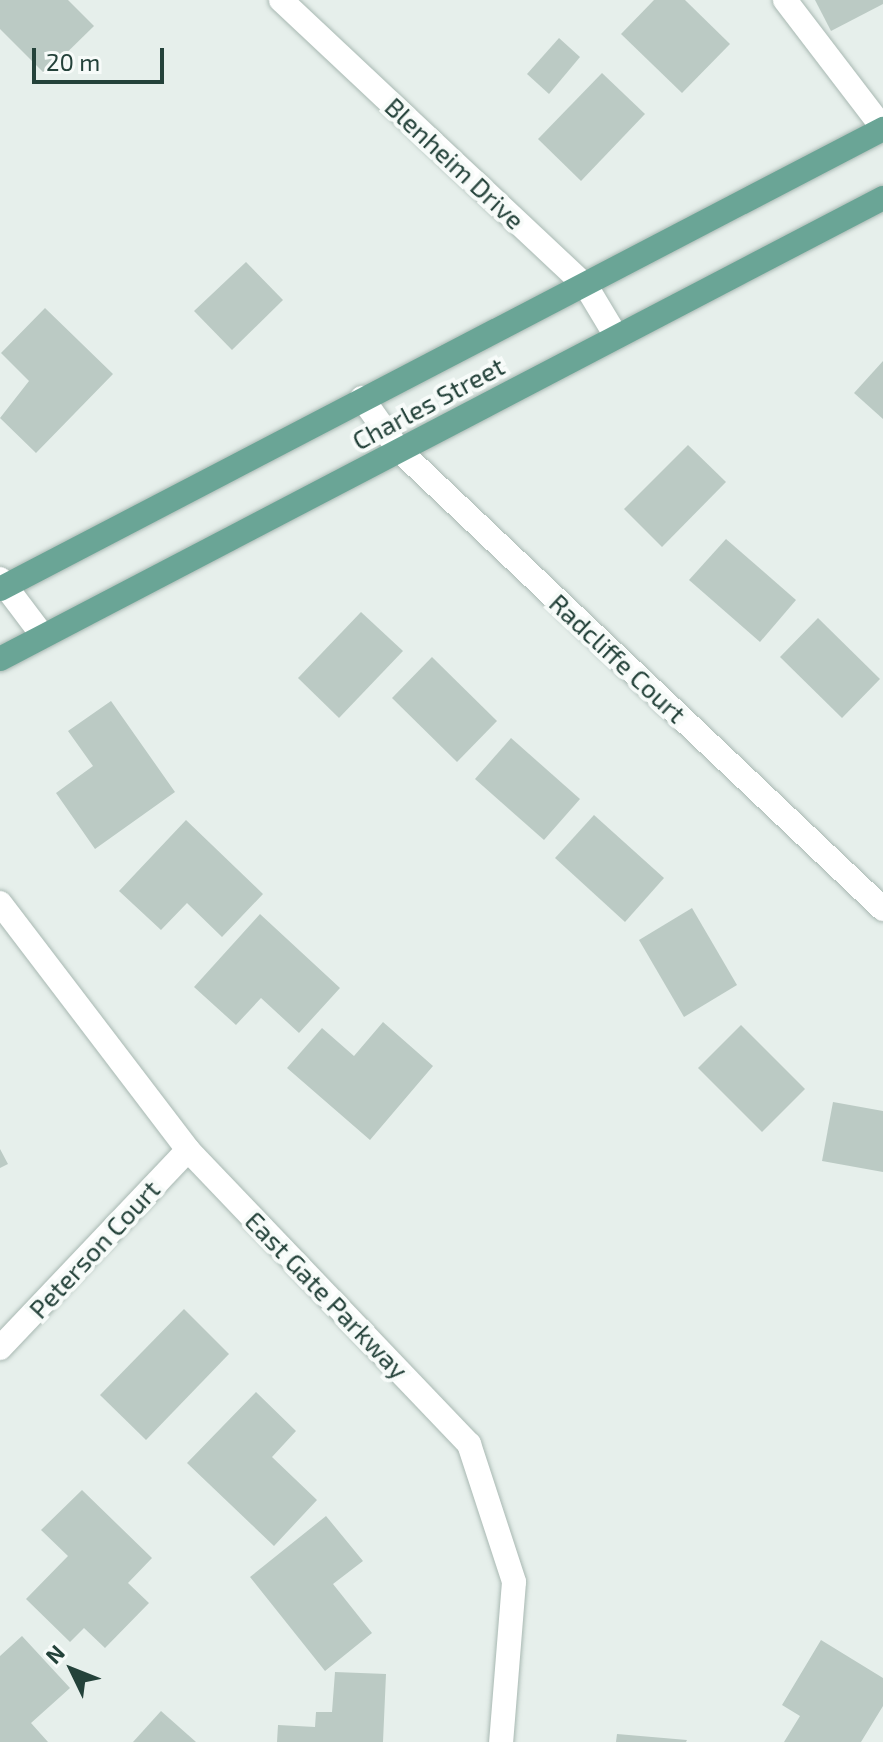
<!DOCTYPE html>
<style>
body{margin:0}
#map{position:relative;width:883px;height:1742px;overflow:hidden;background:#e6efeb;font-family:"Exo 2",sans-serif}
div>[style]{position:absolute}
.building>*{inset:0;background:#bbcac4}
.roads{filter:drop-shadow(0 0 2px #a8b8b2) drop-shadow(0 0 2px #a8b8b2)}
.minor>*{height:24px;margin:-12px;padding:0 12px;transform-origin:12px;border-radius:12px;background:#fff}
.major>*{height:24px;margin:-12px;padding:0 12px;transform-origin:12px;border-radius:12px;background:#6aa596}
span{translate:-50% -50%;white-space:nowrap;text-align:center;line-height:1.15;-webkit-text-stroke:8px #f7fbf9;paint-order:stroke}
.street-label{font-size:26px;color:#24423a}
.north{position:absolute;left:32px;top:1630px;width:80px;height:80px;-webkit-text-stroke:6px #f7fbf9;paint-order:stroke;rotate:313deg;font-size:22px;font-weight:700;line-height:32px;text-align:center;color:#24423a}
.north::after{content:'';display:block;margin:auto;width:28px;height:36px;background:#24423a;clip-path:polygon(50% 0,100% 100%,50% 72%,0 100%)}
.scale{position:absolute;left:32px;top:48px;width:132px;height:36px;box-sizing:border-box;border:4px solid #24423a;border-top:0;padding-left:10px;font-size:24px;line-height:28px;white-space:nowrap;color:#24423a;-webkit-text-stroke:6px #f7fbf9;paint-order:stroke}
</style>
<div id="map">
<div class="building">
<i style="clip-path:polygon(0 0,68px 0,94px 26px,45px 74px,0 29px)"></i>
<i style="clip-path:polygon(654px 0,685px 0,730px 44px,682px 93px,621px 34px)"></i>
<i style="clip-path:polygon(815px 0,883px 0,883px 4px,831px 31px)"></i>
<i style="clip-path:polygon(559px 38px,580px 57px,549px 94px,527px 74px)"></i>
<i style="clip-path:polygon(602px 73px,645px 114px,581px 181px,538px 139px)"></i>
<i style="clip-path:polygon(246px 262px,283px 300px,232px 350px,194px 311px)"></i>
<i style="clip-path:polygon(45px 308px,113px 374px,36px 453px,0 418px,29px 381px,1px 353px)"></i>
<i style="clip-path:polygon(883px 361px,883px 419px,854px 393px)"></i>
<i style="clip-path:polygon(688px 445px,726px 482px,662px 547px,624px 509px)"></i>
<i style="clip-path:polygon(726px 539px,796px 600px,760px 642px,689px 580px)"></i>
<i style="clip-path:polygon(361px 612px,403px 651px,339px 718px,298px 678px)"></i>
<i style="clip-path:polygon(818px 618px,880px 679px,842px 718px,780px 657px)"></i>
<i style="clip-path:polygon(432px 657px,497px 721px,457px 762px,392px 698px)"></i>
<i style="clip-path:polygon(111px 701px,175px 792px,95px 849px,56px 793px,93px 766px,68px 731px)"></i>
<i style="clip-path:polygon(511px 738px,580px 799px,544px 840px,475px 779px)"></i>
<i style="clip-path:polygon(594px 815px,664px 878px,625px 922px,555px 858px)"></i>
<i style="clip-path:polygon(186px 820px,263px 894px,222px 937px,187px 903px,161px 930px,119px 891px)"></i>
<i style="clip-path:polygon(692px 908px,737px 985px,684px 1017px,639px 940px)"></i>
<i style="clip-path:polygon(260px 914px,340px 988px,299px 1033px,261px 998px,236px 1025px,194px 987px)"></i>
<i style="clip-path:polygon(383px 1022px,433px 1066px,370px 1140px,287px 1068px,322px 1028px,354px 1056px)"></i>
<i style="clip-path:polygon(741px 1025px,805px 1089px,762px 1132px,698px 1068px)"></i>
<i style="clip-path:polygon(833px 1102px,883px 1111px,883px 1172px,822px 1161px)"></i>
<i style="clip-path:polygon(0 1149px,8px 1164px,0 1168px)"></i>
<i style="clip-path:polygon(184px 1309px,229px 1354px,146px 1440px,100px 1395px)"></i>
<i style="clip-path:polygon(256px 1392px,296px 1431px,272px 1457px,317px 1500px,274px 1546px,187px 1463px)"></i>
<i style="clip-path:polygon(82px 1490px,152px 1558px,128px 1583px,149px 1603px,105px 1648px,84px 1628px,70px 1642px,26px 1599px,68px 1556px,41px 1530px)"></i>
<i style="clip-path:polygon(326px 1516px,363px 1561px,333px 1584px,372px 1633px,325px 1671px,250px 1577px)"></i>
<i style="clip-path:polygon(22px 1636px,70px 1688px,31px 1723px,48px 1742px,0 1742px,0 1656px)"></i>
<i style="clip-path:polygon(821px 1640px,883px 1678px,883px 1706px,861px 1742px,784px 1742px,800px 1716px,782px 1705px)"></i>
<i style="clip-path:polygon(335px 1672px,386px 1674px,383px 1742px,277px 1742px,278px 1725px,315px 1727px,316px 1712px,332px 1712px)"></i>
<i style="clip-path:polygon(161px 1711px,196px 1742px,133px 1742px)"></i>
<i style="clip-path:polygon(617px 1734px,687px 1740px,686px 1742px,616px 1742px)"></i>
</div>
<div class="roads">
<div class="minor">
<i style="left:281px;top:0;width:418px;rotate:43.2deg"></i>
<i style="left:586px;top:286px;width:58px;rotate:59deg"></i>
<i style="left:785px;top:0;width:161px;rotate:52.6deg"></i>
<i style="left:362px;top:398px;width:64px;rotate:54.6deg"></i>
<i style="left:399px;top:450px;width:667px;rotate:43.48deg"></i>
<i style="left:0;top:579px;width:71px;rotate:53deg"></i>
<i style="left:0;top:903px;width:310px;rotate:52.7deg"></i>
<i style="left:188px;top:1150px;width:407px;rotate:46.3deg"></i>
<i style="left:469px;top:1444px;width:145px;rotate:71.9deg"></i>
<i style="left:514px;top:1582px;width:161px;rotate:94.6deg"></i>
<i style="left:0;top:1348px;width:273px;rotate:-46.5deg"></i>
</div>
<div class="major">
<i style="left:0;top:589px;width:996px;rotate:-27.52deg"></i>
<i style="left:0;top:659px;width:996px;rotate:-27.57deg"></i>
</div>
</div>
<div class="street-label">
<span style="left:455px;top:163px;rotate:43deg">Blenheim Drive</span>
<span style="left:428px;top:403px;rotate:-28deg">Charles Street</span>
<span style="left:618px;top:658px;rotate:43deg">Radcliffe Court</span>
<span style="left:94px;top:1249px;rotate:-47deg">Peterson Court</span>
<span style="left:327px;top:1295px;rotate:46deg">East Gate Parkway</span>
</div>
<div class="north">N</div>
<div class="scale">20 m</div>
</div>
